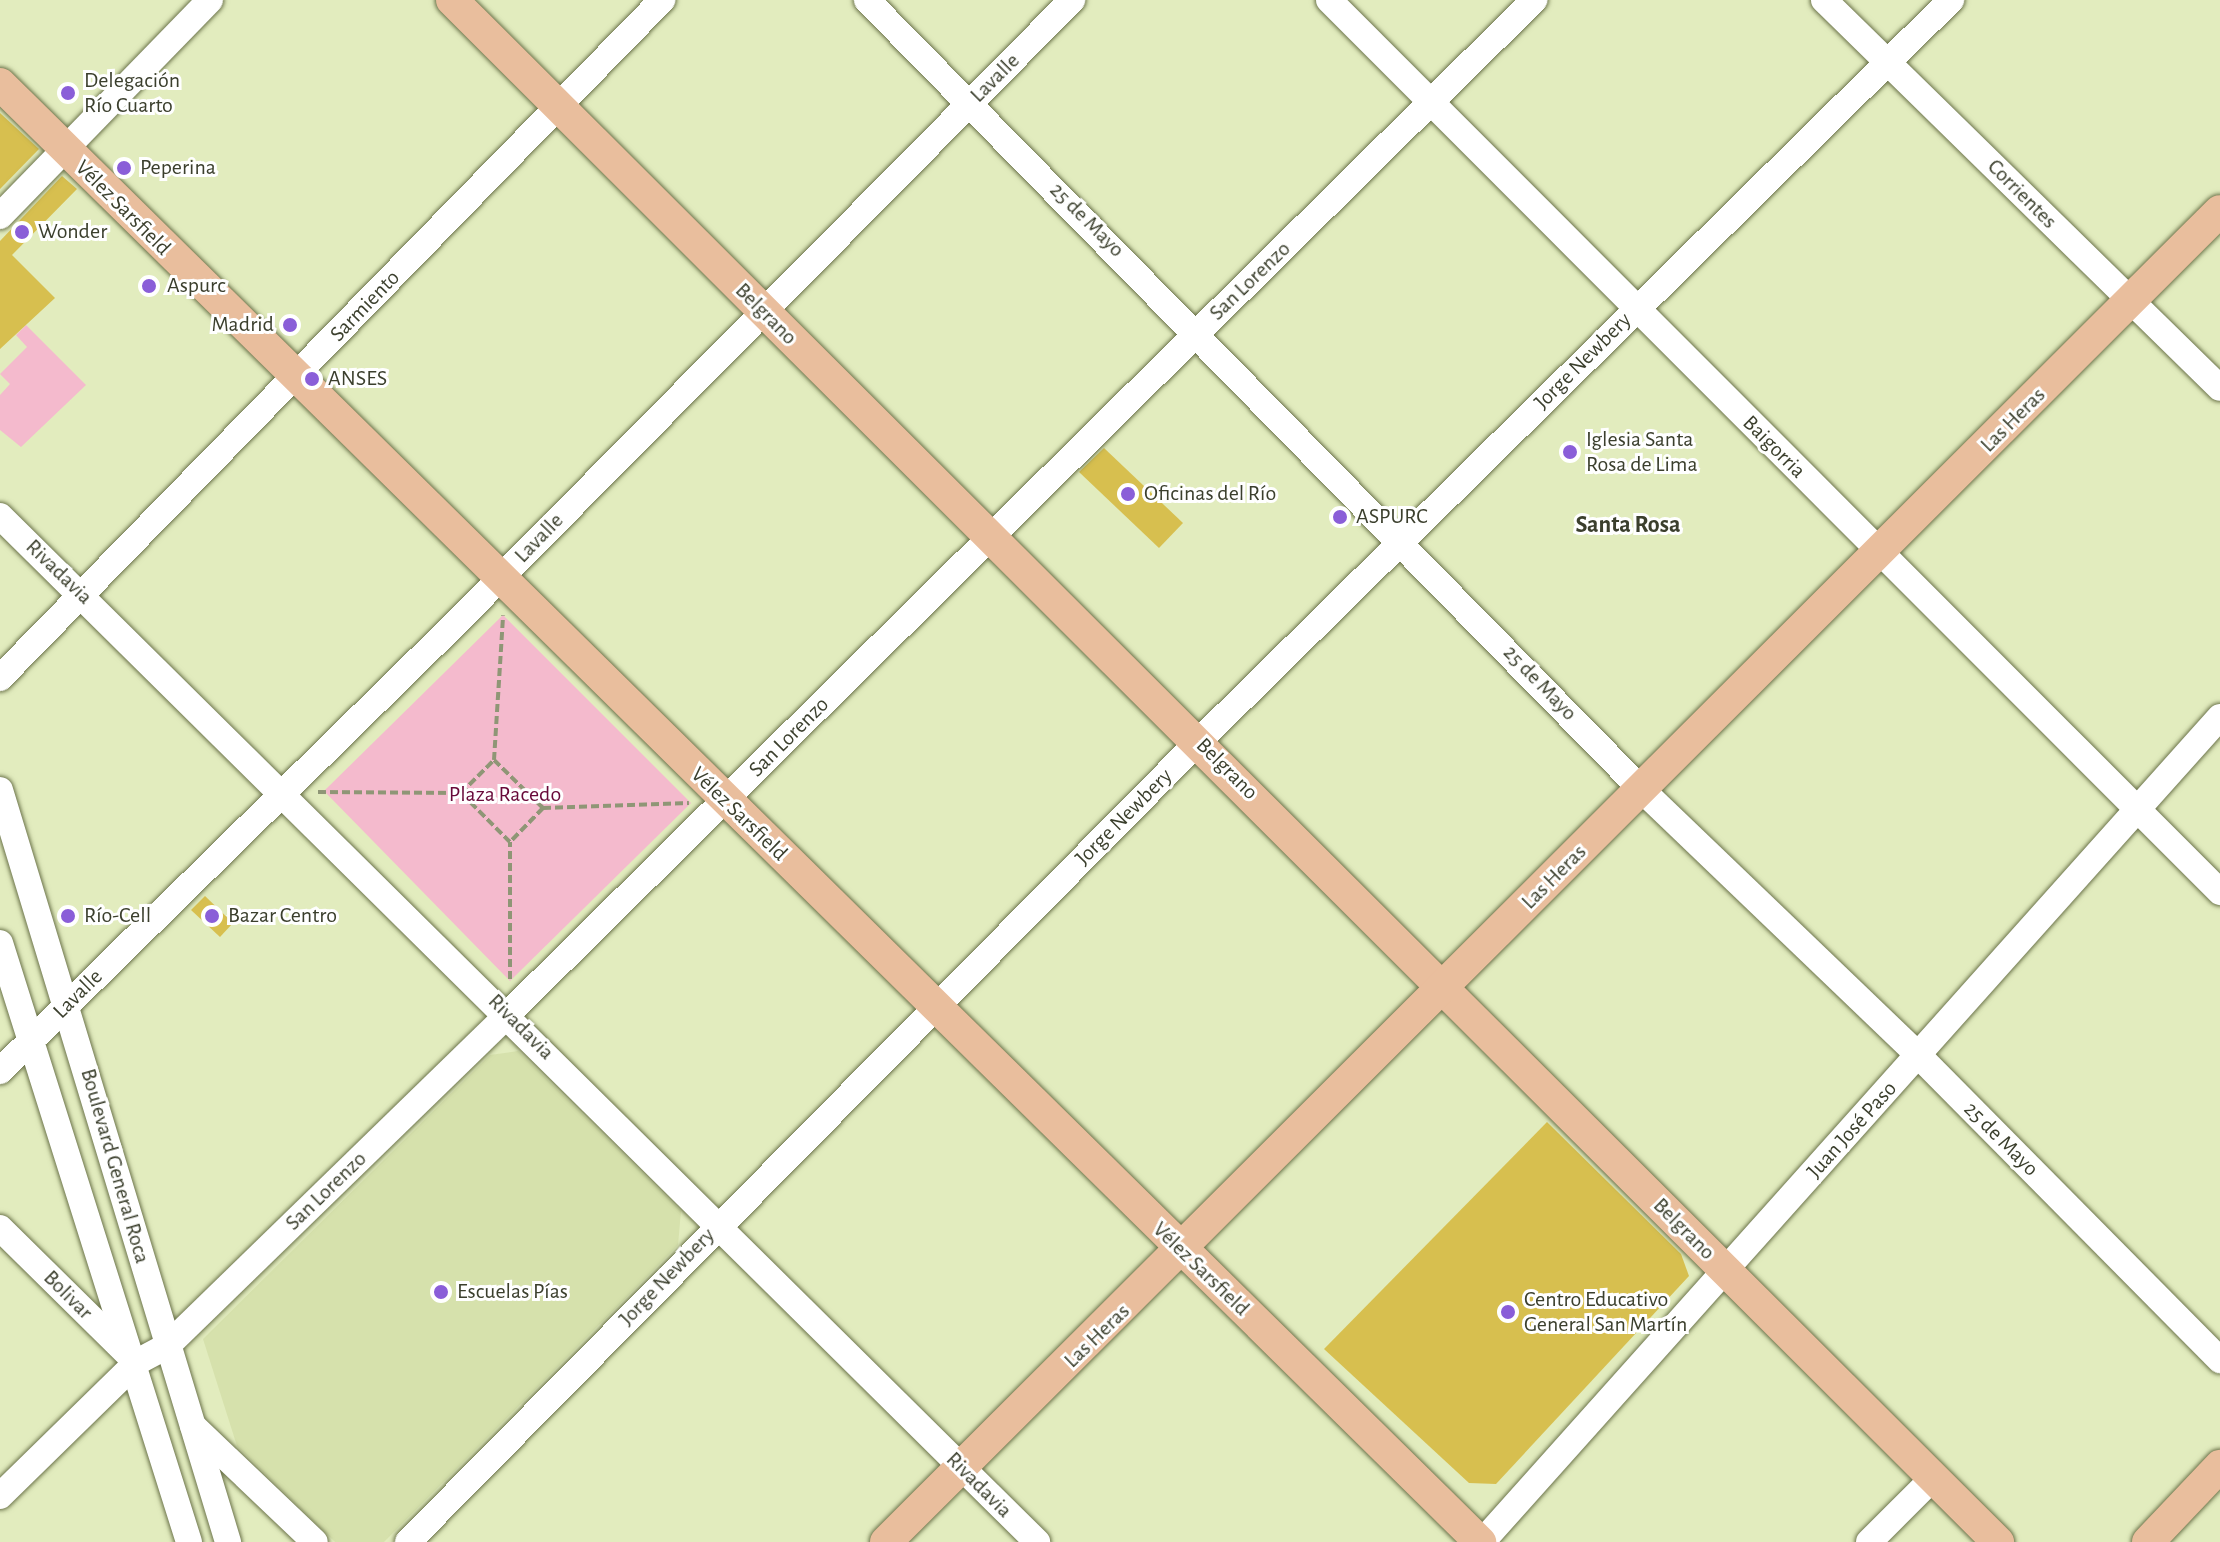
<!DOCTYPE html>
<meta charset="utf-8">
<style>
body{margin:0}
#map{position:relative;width:2220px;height:1542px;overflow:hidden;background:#e2ecbe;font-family:"Alegreya Sans",sans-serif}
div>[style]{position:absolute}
.built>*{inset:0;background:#d6e1ac}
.green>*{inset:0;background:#f4bacd}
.building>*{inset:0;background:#d7bf4f}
.path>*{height:4px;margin-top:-2px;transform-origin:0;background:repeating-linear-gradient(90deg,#8f9676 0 8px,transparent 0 12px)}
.roads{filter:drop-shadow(0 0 2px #6c744b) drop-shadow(0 0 2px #6c744b)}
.minor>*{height:26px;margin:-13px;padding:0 13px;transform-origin:13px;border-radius:13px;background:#fff}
.major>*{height:32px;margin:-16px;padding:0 16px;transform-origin:16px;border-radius:16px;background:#e9be9d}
.dots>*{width:22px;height:22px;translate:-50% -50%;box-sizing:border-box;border:4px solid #fff;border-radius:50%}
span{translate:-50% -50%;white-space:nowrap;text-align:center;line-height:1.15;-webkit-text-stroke:6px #fff;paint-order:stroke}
.street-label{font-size:22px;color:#3b3f2d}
.poi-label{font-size:22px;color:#3b3f2d}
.left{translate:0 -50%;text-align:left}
.right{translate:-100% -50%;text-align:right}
.park-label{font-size:22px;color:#680939}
.neighbourhood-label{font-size:24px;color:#3b3f2d;font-weight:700}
</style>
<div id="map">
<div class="built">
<i style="clip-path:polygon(518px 1051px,681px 1211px,678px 1245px,384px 1542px,335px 1542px,237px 1446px,203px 1339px,490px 1055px)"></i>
</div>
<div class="green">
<i style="clip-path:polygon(26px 325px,86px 385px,21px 447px,0 430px,0 395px,10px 384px,0 374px,27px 347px,16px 335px)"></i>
<i style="clip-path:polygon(503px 615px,691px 803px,510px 981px,324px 791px)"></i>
</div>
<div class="building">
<i style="clip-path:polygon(0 113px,39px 149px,0 189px)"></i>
<i style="clip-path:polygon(62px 176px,77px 189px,12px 255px,55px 298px,0 349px,0 241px)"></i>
<i style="clip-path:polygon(1104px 448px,1183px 523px,1159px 548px,1079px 472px)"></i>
<i style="clip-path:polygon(205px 896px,233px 923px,220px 937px,191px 910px)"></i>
<i style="clip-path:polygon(1547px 1122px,1681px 1254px,1689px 1276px,1496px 1484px,1469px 1483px,1324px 1349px)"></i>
</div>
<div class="path">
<i style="left:494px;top:760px;width:69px;rotate:44.4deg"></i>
<i style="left:543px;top:808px;width:47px;rotate:134.1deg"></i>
<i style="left:510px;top:842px;width:69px;rotate:-135deg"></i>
<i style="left:461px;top:793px;width:47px;rotate:-45deg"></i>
<i style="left:494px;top:760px;width:145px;rotate:-86.4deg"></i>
<i style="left:318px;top:792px;width:143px;rotate:0.4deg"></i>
<i style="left:543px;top:808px;width:146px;rotate:-2deg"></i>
<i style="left:510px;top:979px;width:137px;rotate:-90deg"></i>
</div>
<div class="roads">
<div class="minor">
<i style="left:867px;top:0;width:1107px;rotate:45.55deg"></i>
<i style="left:1642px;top:790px;width:384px;rotate:43.8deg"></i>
<i style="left:1919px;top:1056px;width:428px;rotate:45.3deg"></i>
<i style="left:1329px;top:0;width:1261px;rotate:45.03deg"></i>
<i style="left:1824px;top:0;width:554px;rotate:44.42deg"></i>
<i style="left:0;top:216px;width:301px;rotate:-45.8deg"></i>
<i style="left:0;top:516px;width:1459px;rotate:44.69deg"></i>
<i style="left:0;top:678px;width:948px;rotate:-45.68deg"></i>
<i style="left:0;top:790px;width:786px;rotate:73.13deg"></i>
<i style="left:0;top:943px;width:628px;rotate:72.49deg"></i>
<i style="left:0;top:1071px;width:634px;rotate:-44.49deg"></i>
<i style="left:452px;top:627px;width:882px;rotate:-45.32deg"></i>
<i style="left:0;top:1228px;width:188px;rotate:44.6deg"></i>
<i style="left:193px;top:1426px;width:168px;rotate:43.6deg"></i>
<i style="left:0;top:1496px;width:192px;rotate:-44.4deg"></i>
<i style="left:137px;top:1362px;width:34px;rotate:-28deg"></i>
<i style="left:167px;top:1346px;width:476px;rotate:-44.2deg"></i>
<i style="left:508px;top:1014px;width:1443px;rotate:-44.66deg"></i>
<i style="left:408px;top:1542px;width:1126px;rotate:-45.36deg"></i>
<i style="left:1199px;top:741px;width:1056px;rotate:-44.58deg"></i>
<i style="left:1482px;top:1542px;width:1107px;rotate:-48.19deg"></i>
<i style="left:1869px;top:1542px;width:89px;rotate:-45deg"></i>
</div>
<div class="major">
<i style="left:452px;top:0;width:2184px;rotate:44.93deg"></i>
<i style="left:0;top:84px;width:2078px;rotate:44.57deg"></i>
<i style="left:886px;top:1542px;width:1884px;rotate:-44.94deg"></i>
<i style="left:2148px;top:1542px;width:105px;rotate:-46.5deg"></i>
</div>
</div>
<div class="dots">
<i style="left:68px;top:93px;background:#8a5ed8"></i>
<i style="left:124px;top:168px;background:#8a5ed8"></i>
<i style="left:22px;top:232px;background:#8a5ed8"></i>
<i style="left:149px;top:286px;background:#8a5ed8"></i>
<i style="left:290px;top:325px;background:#8a5ed8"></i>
<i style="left:312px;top:379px;background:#8a5ed8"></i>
<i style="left:1570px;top:452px;background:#8a5ed8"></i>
<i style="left:1128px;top:494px;background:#8a5ed8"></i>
<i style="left:1340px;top:517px;background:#8a5ed8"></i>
<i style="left:68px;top:916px;background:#8a5ed8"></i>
<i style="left:212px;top:916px;background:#8a5ed8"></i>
<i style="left:441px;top:1292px;background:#8a5ed8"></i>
<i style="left:1508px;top:1312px;background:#8a5ed8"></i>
</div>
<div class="street-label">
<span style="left:995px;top:78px;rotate:-45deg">Lavalle</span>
<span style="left:2022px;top:194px;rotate:45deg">Corrientes</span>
<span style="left:123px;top:208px;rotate:45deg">Vélez Sarsfield</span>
<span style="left:1087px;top:220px;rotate:45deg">25 de Mayo</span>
<span style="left:1250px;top:281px;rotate:-44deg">San Lorenzo</span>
<span style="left:365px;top:306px;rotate:-46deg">Sarmiento</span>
<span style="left:766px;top:314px;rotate:45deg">Belgrano</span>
<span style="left:1583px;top:361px;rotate:-45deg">Jorge Newbery</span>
<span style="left:2013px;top:420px;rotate:-45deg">Las Heras</span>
<span style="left:1774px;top:447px;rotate:45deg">Baigorria</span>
<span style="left:539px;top:538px;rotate:-46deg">Lavalle</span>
<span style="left:59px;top:572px;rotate:44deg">Rivadavia</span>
<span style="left:1540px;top:683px;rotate:46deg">25 de Mayo</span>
<span style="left:789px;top:737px;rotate:-45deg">San Lorenzo</span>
<span style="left:1227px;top:769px;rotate:45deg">Belgrano</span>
<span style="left:739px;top:814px;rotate:44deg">Vélez Sarsfield</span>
<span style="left:1124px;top:817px;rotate:-45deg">Jorge Newbery</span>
<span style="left:1554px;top:877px;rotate:-45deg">Las Heras</span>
<span style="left:78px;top:994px;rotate:-45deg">Lavalle</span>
<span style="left:521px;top:1027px;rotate:45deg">Rivadavia</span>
<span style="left:1852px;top:1130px;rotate:-48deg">Juan José Paso</span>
<span style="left:2001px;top:1139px;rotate:45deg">25 de Mayo</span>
<span style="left:115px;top:1166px;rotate:74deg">Boulevard General Roca</span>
<span style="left:326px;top:1191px;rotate:-44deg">San Lorenzo</span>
<span style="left:1684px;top:1229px;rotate:45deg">Belgrano</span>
<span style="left:1201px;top:1269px;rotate:44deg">Vélez Sarsfield</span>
<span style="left:667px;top:1277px;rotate:-46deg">Jorge Newbery</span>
<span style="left:68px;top:1295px;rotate:45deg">Bolivar</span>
<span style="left:1097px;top:1336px;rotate:-44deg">Las Heras</span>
<span style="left:979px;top:1485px;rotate:45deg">Rivadavia</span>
</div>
<div class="poi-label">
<span class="left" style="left:84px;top:93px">Delegación<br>Río Cuarto</span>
<span class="left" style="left:140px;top:168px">Peperina</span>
<span class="left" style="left:38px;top:232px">Wonder</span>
<span class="left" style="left:167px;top:286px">Aspurc</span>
<span class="right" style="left:274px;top:325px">Madrid</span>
<span class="left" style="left:328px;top:379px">ANSES</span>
<span class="left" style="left:1586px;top:452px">Iglesia Santa<br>Rosa de Lima</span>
<span class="left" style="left:1144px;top:494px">Oficinas del Río</span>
<span class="left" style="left:1356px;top:517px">ASPURC</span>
<span class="left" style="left:84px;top:916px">Río-Cell</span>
<span class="left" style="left:228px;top:916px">Bazar Centro</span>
<span class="left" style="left:457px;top:1292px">Escuelas Pías</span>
<span class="left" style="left:1524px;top:1312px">Centro Educativo<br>General San Martín</span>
</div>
<div class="park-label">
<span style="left:505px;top:795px">Plaza Racedo</span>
</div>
<div class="neighbourhood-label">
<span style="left:1628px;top:526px">Santa Rosa</span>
</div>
</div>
